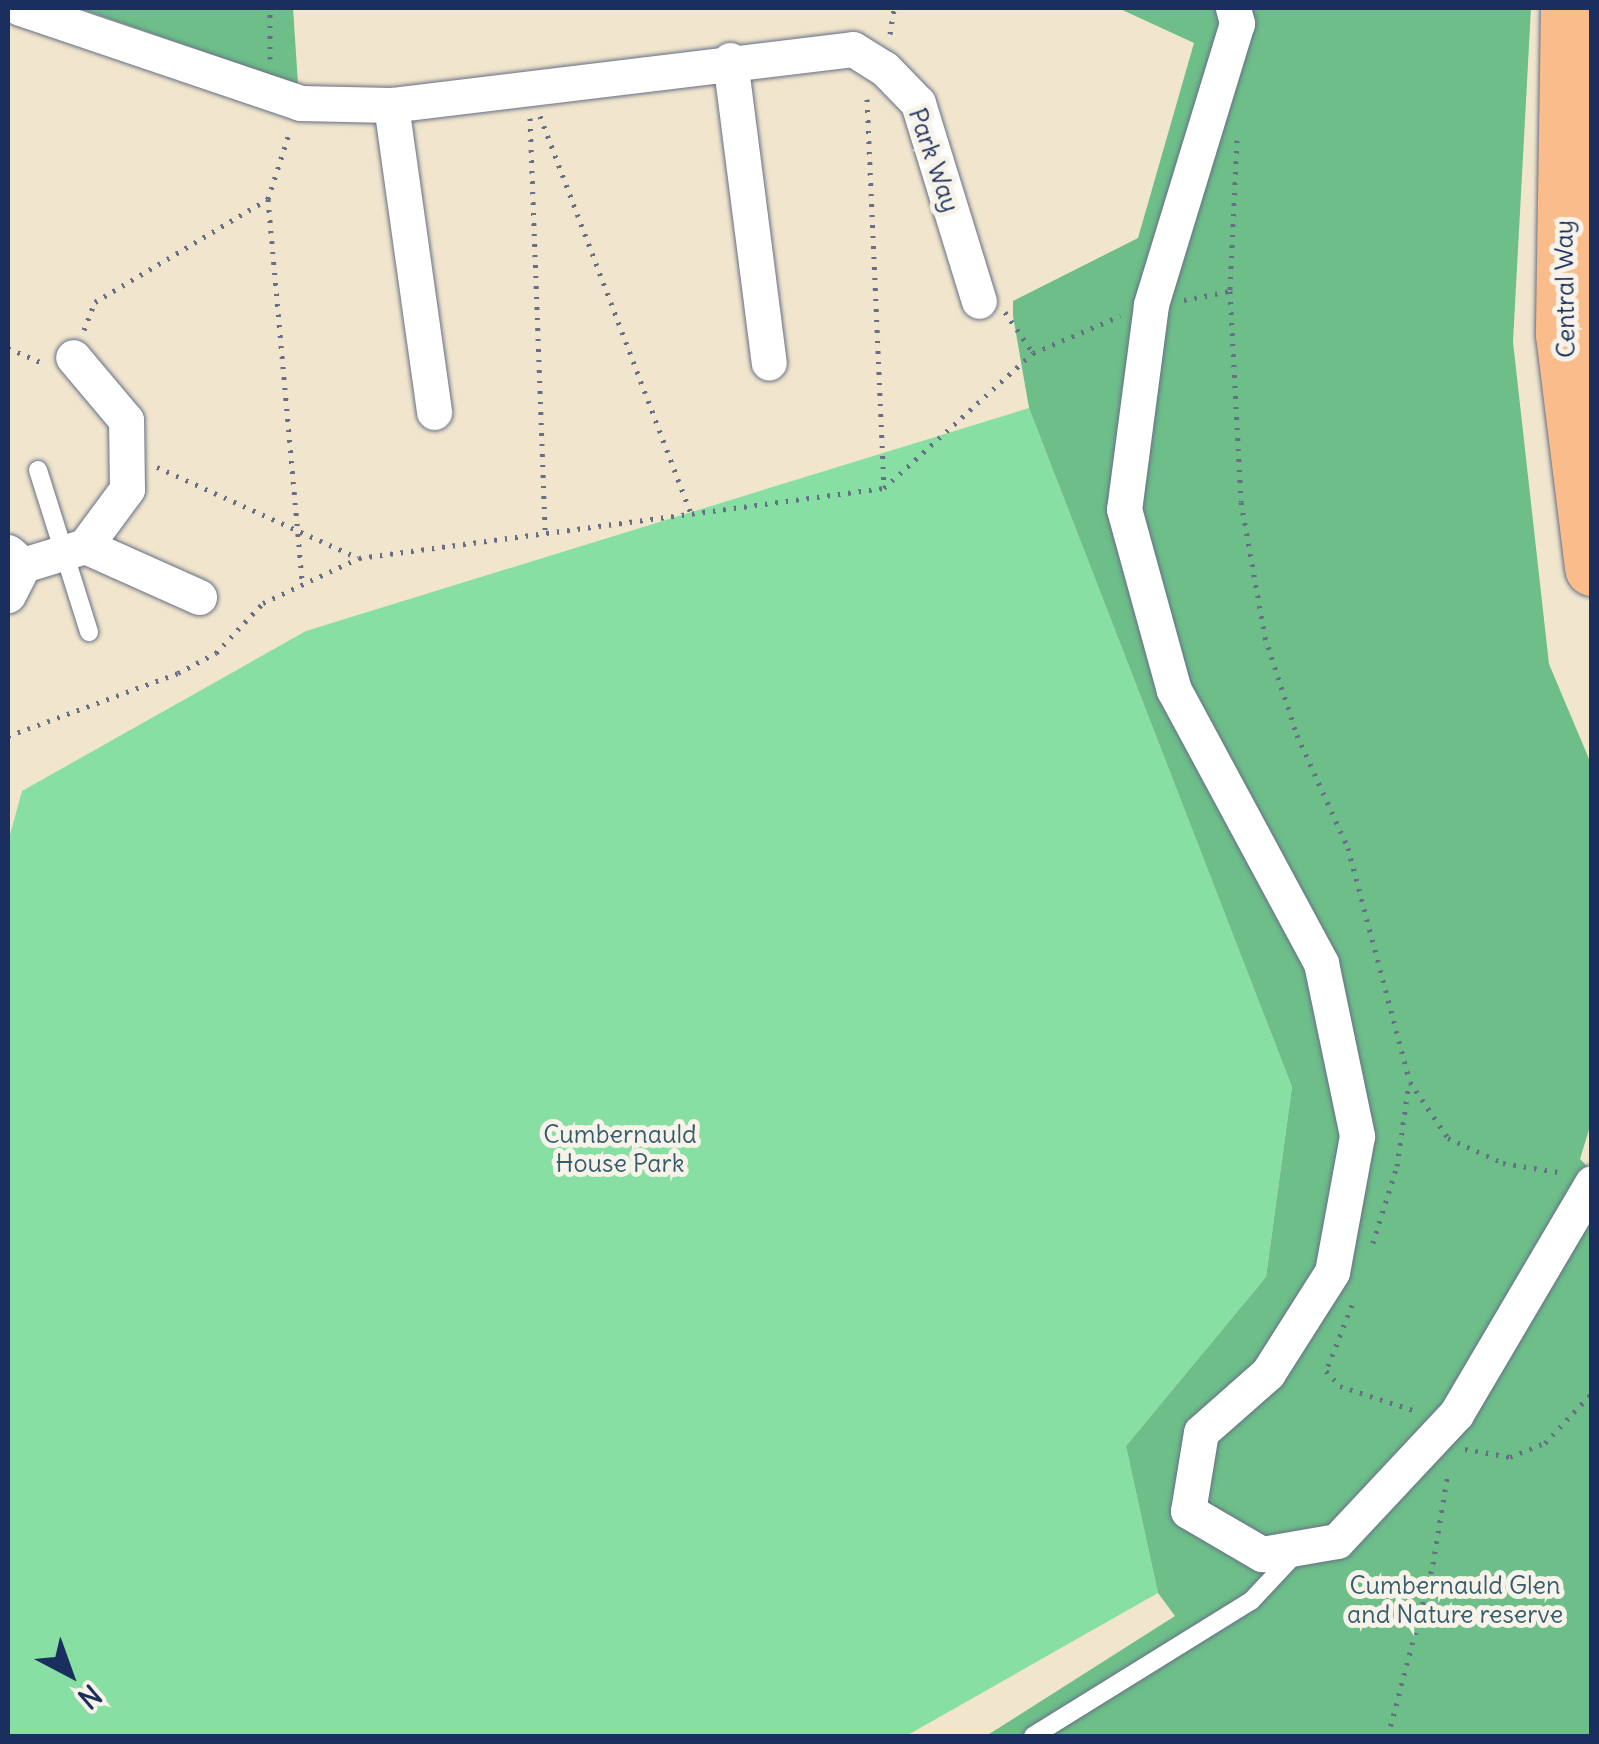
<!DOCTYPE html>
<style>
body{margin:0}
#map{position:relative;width:1599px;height:1744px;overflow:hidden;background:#f1e6cd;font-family:Delius,sans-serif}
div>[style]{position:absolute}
.green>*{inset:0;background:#87dfa3}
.forest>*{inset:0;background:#6dbe89}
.path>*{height:5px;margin-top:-2.5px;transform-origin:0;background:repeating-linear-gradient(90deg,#666f85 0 2.5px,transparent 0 10.5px)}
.roads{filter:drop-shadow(0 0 2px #666f85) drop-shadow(0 0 2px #666f85)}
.service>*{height:18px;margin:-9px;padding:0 9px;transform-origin:9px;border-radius:9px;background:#fff}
.minor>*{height:35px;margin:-17.5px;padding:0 17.5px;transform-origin:17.5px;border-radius:17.5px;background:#fff}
.primary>*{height:55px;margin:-27.5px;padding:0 27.5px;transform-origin:27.5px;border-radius:27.5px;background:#f9bc8a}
span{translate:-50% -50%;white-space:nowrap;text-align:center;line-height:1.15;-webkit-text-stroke:10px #f7f3e8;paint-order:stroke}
.street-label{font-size:25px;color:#1b2f5e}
.park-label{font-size:25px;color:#365b6f}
.frame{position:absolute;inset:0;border:10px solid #1b2f5e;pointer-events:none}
.north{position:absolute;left:20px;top:1624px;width:100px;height:100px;-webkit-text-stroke:8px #f7f3e8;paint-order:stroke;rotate:139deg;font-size:28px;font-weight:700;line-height:40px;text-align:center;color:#1b2f5e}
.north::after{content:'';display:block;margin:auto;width:35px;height:45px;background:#1b2f5e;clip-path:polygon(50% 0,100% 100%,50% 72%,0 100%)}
</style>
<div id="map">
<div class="green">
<i style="clip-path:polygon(1029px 408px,1292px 1087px,1266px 1277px,1126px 1446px,1158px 1593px,906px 1736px,8px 1736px,8px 842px,22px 791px,306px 631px)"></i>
</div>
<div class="forest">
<i style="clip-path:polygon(78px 8px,293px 8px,298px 84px)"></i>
<i style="clip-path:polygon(1118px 8px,1531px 8px,1513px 342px,1549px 664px,1592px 766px,1592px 1120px,1580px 1159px,1592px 1171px,1591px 1736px,986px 1736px,1175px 1616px,1158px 1593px,1126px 1446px,1266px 1277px,1292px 1087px,1029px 408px,1013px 316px,1013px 301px,1138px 238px,1194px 43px)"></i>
</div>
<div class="path">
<i style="left:890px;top:34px;width:26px;rotate:-81deg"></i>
<i style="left:270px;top:59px;width:51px;rotate:-90deg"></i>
<i style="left:867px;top:99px;width:389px;rotate:87.5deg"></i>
<i style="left:540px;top:116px;width:425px;rotate:69.2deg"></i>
<i style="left:530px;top:118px;width:414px;rotate:87.9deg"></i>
<i style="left:1237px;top:140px;width:151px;rotate:92.7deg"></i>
<i style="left:1230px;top:291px;width:211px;rotate:87deg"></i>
<i style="left:1241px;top:502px;width:137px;rotate:79.9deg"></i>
<i style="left:1265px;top:637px;width:103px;rotate:71.9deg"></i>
<i style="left:1297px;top:735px;width:124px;rotate:65.7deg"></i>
<i style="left:1348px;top:848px;width:242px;rotate:75.2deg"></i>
<i style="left:1410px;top:1082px;width:68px;rotate:55.8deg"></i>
<i style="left:1448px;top:1138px;width:60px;rotate:24.4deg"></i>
<i style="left:1503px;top:1163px;width:62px;rotate:9.3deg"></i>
<i style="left:268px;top:199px;width:383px;rotate:84.9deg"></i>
<i style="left:1184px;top:300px;width:47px;rotate:-11.1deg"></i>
<i style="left:1005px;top:312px;width:50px;rotate:55.7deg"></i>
<i style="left:84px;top:330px;width:30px;rotate:-69deg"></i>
<i style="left:95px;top:302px;width:201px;rotate:-30.8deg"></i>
<i style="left:268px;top:199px;width:68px;rotate:-72.1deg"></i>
<i style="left:8px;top:348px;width:40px;rotate:23.4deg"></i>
<i style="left:157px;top:467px;width:218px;rotate:24.3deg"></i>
<i style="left:8px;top:736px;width:181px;rotate:-20.3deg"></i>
<i style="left:178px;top:673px;width:43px;rotate:-27.8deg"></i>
<i style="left:216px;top:653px;width:69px;rotate:-46.8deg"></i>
<i style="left:263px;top:603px;width:106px;rotate:-25.1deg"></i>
<i style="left:359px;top:558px;width:530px;rotate:-7.59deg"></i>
<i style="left:884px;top:488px;width:201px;rotate:-42.2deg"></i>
<i style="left:1033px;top:353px;width:95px;rotate:-23deg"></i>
<i style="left:1373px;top:1243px;width:81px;rotate:-72.7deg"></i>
<i style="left:1397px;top:1166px;width:84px;rotate:-81.8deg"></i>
<i style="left:1352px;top:1305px;width:71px;rotate:111.5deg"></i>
<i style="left:1326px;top:1371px;width:21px;rotate:47deg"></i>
<i style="left:1340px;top:1386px;width:77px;rotate:18.2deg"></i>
<i style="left:1465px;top:1449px;width:46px;rotate:10.1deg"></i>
<i style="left:1510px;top:1457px;width:38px;rotate:-22deg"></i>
<i style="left:1545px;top:1443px;width:69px;rotate:-46.8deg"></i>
<i style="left:1388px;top:1736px;width:178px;rotate:-75.3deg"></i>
<i style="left:1433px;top:1564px;width:93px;rotate:-80.7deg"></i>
</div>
<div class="roads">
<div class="service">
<i style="left:38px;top:470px;width:170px;rotate:72.5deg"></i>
<i style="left:1033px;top:1736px;width:256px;rotate:-31.8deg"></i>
<i style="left:1251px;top:1601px;width:69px;rotate:-46.8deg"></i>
</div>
<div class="minor">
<i style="left:20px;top:8px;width:296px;rotate:18.7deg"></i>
<i style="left:300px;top:103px;width:91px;rotate:1.3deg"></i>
<i style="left:391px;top:105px;width:465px;rotate:-6.9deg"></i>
<i style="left:853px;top:49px;width:36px;rotate:32deg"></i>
<i style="left:884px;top:68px;width:49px;rotate:45.8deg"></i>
<i style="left:918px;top:103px;width:207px;rotate:72.9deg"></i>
<i style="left:1233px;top:8px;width:16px;rotate:75deg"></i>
<i style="left:1237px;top:23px;width:295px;rotate:107deg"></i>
<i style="left:1151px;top:305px;width:206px;rotate:97.5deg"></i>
<i style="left:1124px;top:509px;width:188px;rotate:74.6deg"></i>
<i style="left:1174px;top:690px;width:310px;rotate:61.7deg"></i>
<i style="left:1321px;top:963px;width:177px;rotate:78.2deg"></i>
<i style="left:1357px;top:1136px;width:138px;rotate:100.4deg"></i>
<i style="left:1332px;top:1272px;width:120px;rotate:122.4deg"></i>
<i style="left:1268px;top:1373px;width:89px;rotate:138.6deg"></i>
<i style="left:1201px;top:1432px;width:80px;rotate:99.3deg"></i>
<i style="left:1188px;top:1511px;width:86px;rotate:30.2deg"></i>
<i style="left:1262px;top:1554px;width:76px;rotate:-9.8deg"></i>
<i style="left:1337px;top:1541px;width:174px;rotate:-46.9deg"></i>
<i style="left:1456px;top:1414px;width:268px;rotate:-59.5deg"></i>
<i style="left:730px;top:60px;width:305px;rotate:82.7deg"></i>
<i style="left:391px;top:105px;width:310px;rotate:82deg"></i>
<i style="left:85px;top:546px;width:125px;rotate:24.1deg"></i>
<i style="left:8px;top:552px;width:20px;rotate:41deg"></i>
<i style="left:23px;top:565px;width:65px;rotate:-17deg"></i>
<i style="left:85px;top:546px;width:71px;rotate:-53.6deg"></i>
<i style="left:127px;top:489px;width:69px;rotate:-90.8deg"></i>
<i style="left:126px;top:420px;width:82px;rotate:-130.1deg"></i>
<i style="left:8px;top:595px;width:34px;rotate:-63deg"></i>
</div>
<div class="primary">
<i style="left:1568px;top:8px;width:326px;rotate:90.9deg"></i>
<i style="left:1563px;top:334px;width:236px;rotate:82.9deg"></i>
</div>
</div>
<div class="street-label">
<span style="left:934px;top:160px;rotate:71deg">Park Way</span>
<span style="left:1565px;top:289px;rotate:-91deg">Central Way</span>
</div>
<div class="park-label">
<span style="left:620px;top:1149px">Cumbernauld<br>House Park</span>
<span style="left:1455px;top:1600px">Cumbernauld Glen<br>and Nature reserve</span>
</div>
<div class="frame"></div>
<div class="north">N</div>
</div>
